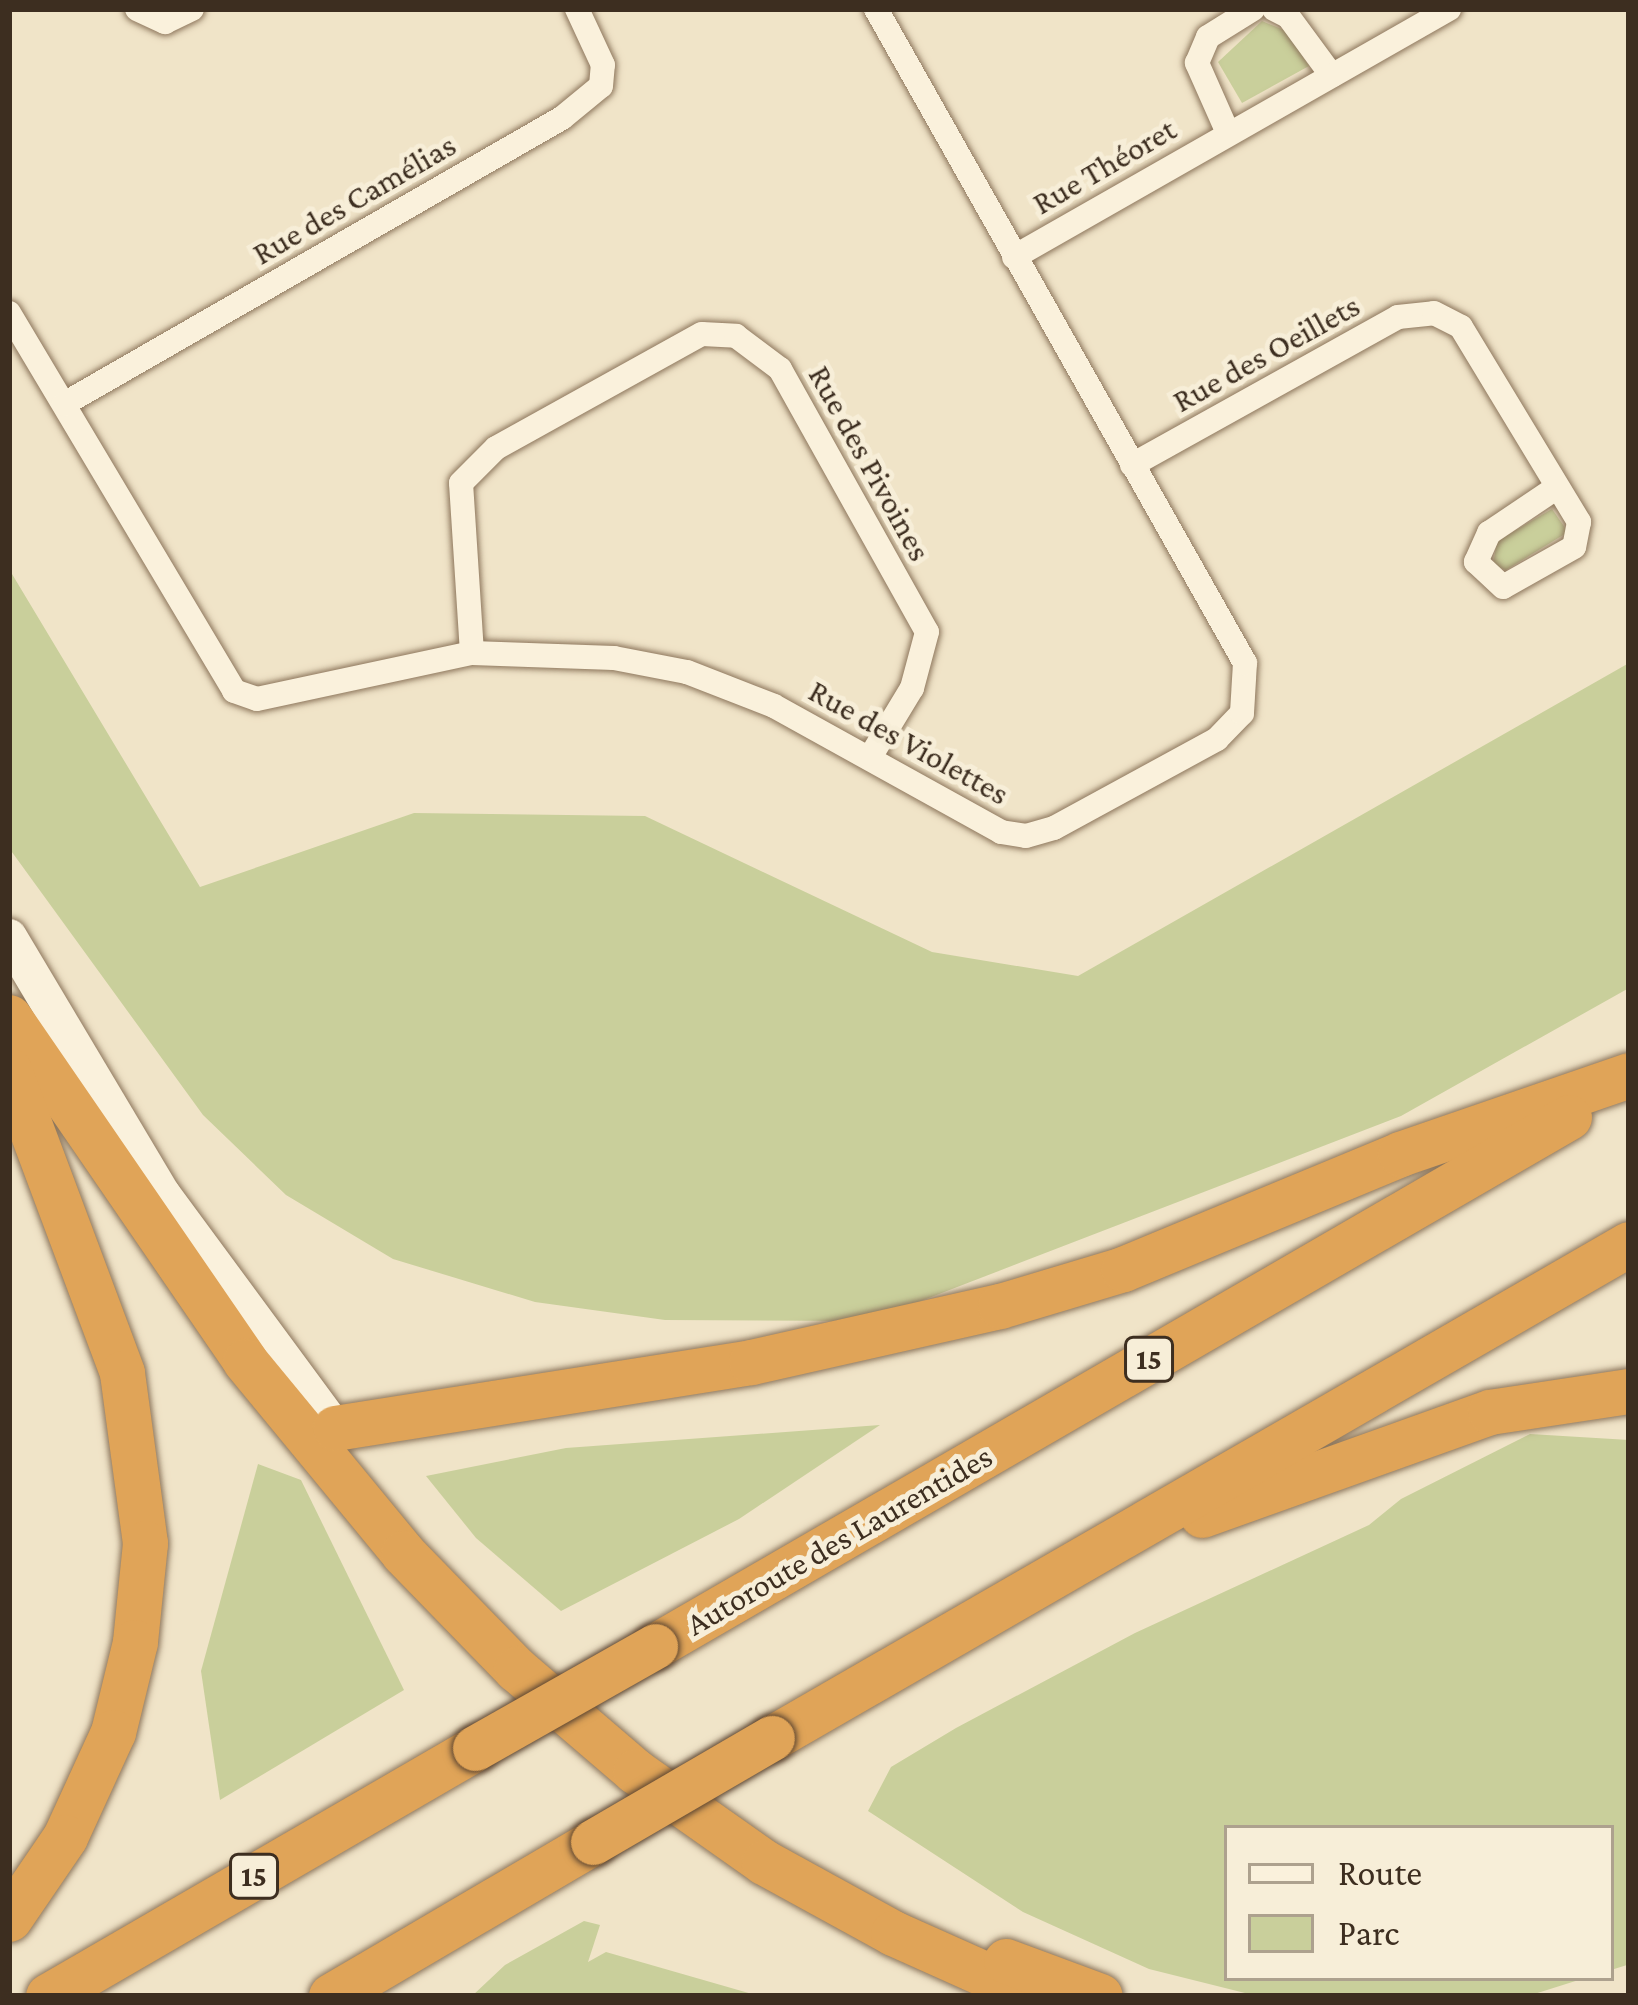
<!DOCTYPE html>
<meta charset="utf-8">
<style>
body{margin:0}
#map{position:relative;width:1638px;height:2005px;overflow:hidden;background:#f0e4c8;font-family:"Crimson Pro",serif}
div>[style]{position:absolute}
.green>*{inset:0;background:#c9cf9b}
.roads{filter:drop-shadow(0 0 3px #8d765c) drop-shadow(0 0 3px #8d765c)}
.minor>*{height:24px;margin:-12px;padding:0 12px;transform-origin:12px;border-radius:12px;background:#faf1dc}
.secondary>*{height:36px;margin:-18px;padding:0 18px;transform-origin:18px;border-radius:18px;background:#faf1dc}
.motorway>*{height:45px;margin:-22.5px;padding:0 22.5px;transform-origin:22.5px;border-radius:22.5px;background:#e0a458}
.bridges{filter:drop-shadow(0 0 3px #5b4430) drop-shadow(0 0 3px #5b4430)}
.motorway-bridge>*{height:45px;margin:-22.5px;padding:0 22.5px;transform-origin:22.5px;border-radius:22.5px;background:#e0a458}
span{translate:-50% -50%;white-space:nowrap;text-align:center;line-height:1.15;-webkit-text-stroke:10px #f7eed8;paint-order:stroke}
.shield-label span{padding:3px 9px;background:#f7eed8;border:3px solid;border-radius:9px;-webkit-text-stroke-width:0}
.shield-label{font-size:30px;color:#3d2e20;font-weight:700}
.street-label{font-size:33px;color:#3d2e20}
.frame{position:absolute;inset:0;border:12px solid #3d2e20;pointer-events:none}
.legend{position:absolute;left:1224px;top:1825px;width:390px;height:156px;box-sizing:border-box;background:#f7eed8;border:3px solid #ada18e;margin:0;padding:15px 21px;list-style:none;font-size:36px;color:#3d2e20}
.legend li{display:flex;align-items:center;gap:24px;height:60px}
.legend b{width:60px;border:3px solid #ada18e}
</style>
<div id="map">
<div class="green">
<i style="clip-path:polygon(1262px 21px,1286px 31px,1309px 66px,1242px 103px,1218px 62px)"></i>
<i style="clip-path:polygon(1552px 509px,1568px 532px,1506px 570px,1493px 565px,1497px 541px)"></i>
<i style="clip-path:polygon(9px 569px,200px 887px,414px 813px,645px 816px,932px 952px,1078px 976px,1629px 663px,1629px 988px,1401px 1116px,869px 1321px,665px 1320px,535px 1302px,393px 1259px,286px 1195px,203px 1115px,9px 848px)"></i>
<i style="clip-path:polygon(880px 1425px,739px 1519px,561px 1611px,476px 1538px,426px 1476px,566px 1448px)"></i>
<i style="clip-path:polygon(1530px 1434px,1629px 1440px,1627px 1965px,1611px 1970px,1611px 1828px,1227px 1828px,1227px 1978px,1585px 1978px,1528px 1996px,1257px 1996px,1149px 1969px,1023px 1912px,868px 1811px,891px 1767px,956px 1728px,1135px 1633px,1369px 1525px,1401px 1499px)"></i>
<i style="clip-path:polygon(258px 1464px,301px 1480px,404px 1690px,220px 1800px,201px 1671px)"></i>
<i style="clip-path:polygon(584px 1921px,600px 1925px,588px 1962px,606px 1952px,759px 1996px,472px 1996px,505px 1965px)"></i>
</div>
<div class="roads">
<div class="minor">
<i style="left:137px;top:9px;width:31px;rotate:25deg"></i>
<i style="left:165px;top:22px;width:30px;rotate:-26deg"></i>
<i style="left:1274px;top:9px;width:16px;rotate:27deg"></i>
<i style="left:1288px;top:16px;width:74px;rotate:53.7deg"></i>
<i style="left:1228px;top:133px;width:77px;rotate:-113.9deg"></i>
<i style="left:1197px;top:63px;width:28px;rotate:-67deg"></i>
<i style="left:1208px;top:37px;width:53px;rotate:-31.9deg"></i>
<i style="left:1014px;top:257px;width:501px;rotate:-29.69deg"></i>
<i style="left:9px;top:313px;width:440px;rotate:59.2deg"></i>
<i style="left:234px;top:691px;width:24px;rotate:19deg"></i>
<i style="left:257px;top:699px;width:220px;rotate:-12.1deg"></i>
<i style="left:472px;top:653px;width:142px;rotate:2deg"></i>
<i style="left:614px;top:658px;width:74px;rotate:10.9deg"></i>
<i style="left:687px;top:672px;width:93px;rotate:21.3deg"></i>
<i style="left:774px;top:706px;width:260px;rotate:29deg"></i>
<i style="left:1001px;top:832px;width:25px;rotate:9deg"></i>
<i style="left:1026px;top:836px;width:29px;rotate:-16deg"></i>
<i style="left:1054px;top:828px;width:186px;rotate:-28.6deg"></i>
<i style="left:1217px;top:739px;width:36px;rotate:-46deg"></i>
<i style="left:1242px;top:713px;width:50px;rotate:-86.6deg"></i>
<i style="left:1245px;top:663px;width:751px;rotate:-119.43deg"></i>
<i style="left:64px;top:404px;width:574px;rotate:-29.87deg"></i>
<i style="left:562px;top:118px;width:50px;rotate:-39.4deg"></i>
<i style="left:601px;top:86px;width:21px;rotate:-85deg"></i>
<i style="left:603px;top:65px;width:62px;rotate:-114.9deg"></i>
<i style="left:1132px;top:465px;width:304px;rotate:-29.1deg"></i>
<i style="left:1398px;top:317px;width:36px;rotate:-6deg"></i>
<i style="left:1434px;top:313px;width:30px;rotate:27deg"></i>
<i style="left:1461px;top:327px;width:228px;rotate:58.8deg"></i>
<i style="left:1579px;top:522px;width:25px;rotate:101deg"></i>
<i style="left:1574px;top:547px;width:81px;rotate:150.6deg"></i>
<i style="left:1503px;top:587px;width:37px;rotate:-137deg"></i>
<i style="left:1476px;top:562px;width:32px;rotate:-66deg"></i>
<i style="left:1489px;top:533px;width:81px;rotate:-33.9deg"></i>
<i style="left:472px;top:653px;width:170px;rotate:-93.7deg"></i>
<i style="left:461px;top:483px;width:49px;rotate:-45deg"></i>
<i style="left:496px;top:448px;width:235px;rotate:-29deg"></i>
<i style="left:702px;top:334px;width:34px;rotate:3deg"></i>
<i style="left:736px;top:336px;width:55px;rotate:36.9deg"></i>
<i style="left:780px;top:369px;width:301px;rotate:60.8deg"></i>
<i style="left:927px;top:632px;width:58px;rotate:105deg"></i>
<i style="left:912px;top:688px;width:77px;rotate:121.2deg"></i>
</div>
<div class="secondary">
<i style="left:9px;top:937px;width:300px;rotate:59.2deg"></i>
<i style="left:163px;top:1195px;width:290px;rotate:53.6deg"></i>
</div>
<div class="motorway">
<i style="left:9px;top:1017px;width:417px;rotate:55.5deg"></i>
<i style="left:245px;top:1361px;width:249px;rotate:50.5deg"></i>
<i style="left:403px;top:1553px;width:162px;rotate:45.8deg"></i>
<i style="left:516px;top:1669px;width:157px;rotate:40.6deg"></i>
<i style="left:635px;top:1771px;width:158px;rotate:35.2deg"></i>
<i style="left:764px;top:1862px;width:147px;rotate:28.8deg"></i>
<i style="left:893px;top:1933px;width:154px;rotate:24.1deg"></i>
<i style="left:9px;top:1070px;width:323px;rotate:69.5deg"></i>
<i style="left:122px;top:1373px;width:172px;rotate:82.3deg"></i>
<i style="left:145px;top:1543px;width:100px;rotate:95.8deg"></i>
<i style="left:135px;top:1642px;width:93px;rotate:103.7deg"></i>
<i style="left:113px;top:1732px;width:115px;rotate:114.6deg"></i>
<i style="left:65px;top:1837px;width:99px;rotate:124.3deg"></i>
<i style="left:335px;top:1428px;width:421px;rotate:-9deg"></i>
<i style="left:751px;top:1362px;width:255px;rotate:-12.7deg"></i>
<i style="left:1000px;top:1306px;width:128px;rotate:-16.7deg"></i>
<i style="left:1123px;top:1269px;width:300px;rotate:-22.5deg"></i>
<i style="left:1400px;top:1154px;width:242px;rotate:-19deg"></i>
<i style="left:1202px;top:1515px;width:306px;rotate:-19.7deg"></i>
<i style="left:1490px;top:1412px;width:141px;rotate:-8.6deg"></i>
<i style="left:655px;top:1646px;width:1056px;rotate:-30.06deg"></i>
<i style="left:772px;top:1738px;width:989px;rotate:-29.96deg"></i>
<i style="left:1006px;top:1961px;width:100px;rotate:20.4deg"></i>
<i style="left:48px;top:1996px;width:494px;rotate:-30.1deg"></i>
<i style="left:331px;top:1996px;width:304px;rotate:-30.4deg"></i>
</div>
</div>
<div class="bridges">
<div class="motorway-bridge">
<i style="left:475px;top:1748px;width:207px;rotate:-29.5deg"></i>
<i style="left:593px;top:1842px;width:207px;rotate:-30.2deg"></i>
</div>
</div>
<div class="shield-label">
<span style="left:1149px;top:1359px">15</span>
<span style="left:254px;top:1876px">15</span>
</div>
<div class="street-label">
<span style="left:1104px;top:166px;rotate:-30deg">Rue Théoret</span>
<span style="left:354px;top:199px;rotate:-30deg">Rue des Camélias</span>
<span style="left:1266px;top:353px;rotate:-29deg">Rue des Oeillets</span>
<span style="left:870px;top:463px;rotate:61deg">Rue des Pivoines</span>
<span style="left:909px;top:742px;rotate:29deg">Rue des Violettes</span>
<span style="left:839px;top:1540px;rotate:-30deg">Autoroute des Laurentides</span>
</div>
<div class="frame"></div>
<ul class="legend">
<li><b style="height:15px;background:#faf1dc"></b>Route</li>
<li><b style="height:33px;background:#c9cf9b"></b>Parc</li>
</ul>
</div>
